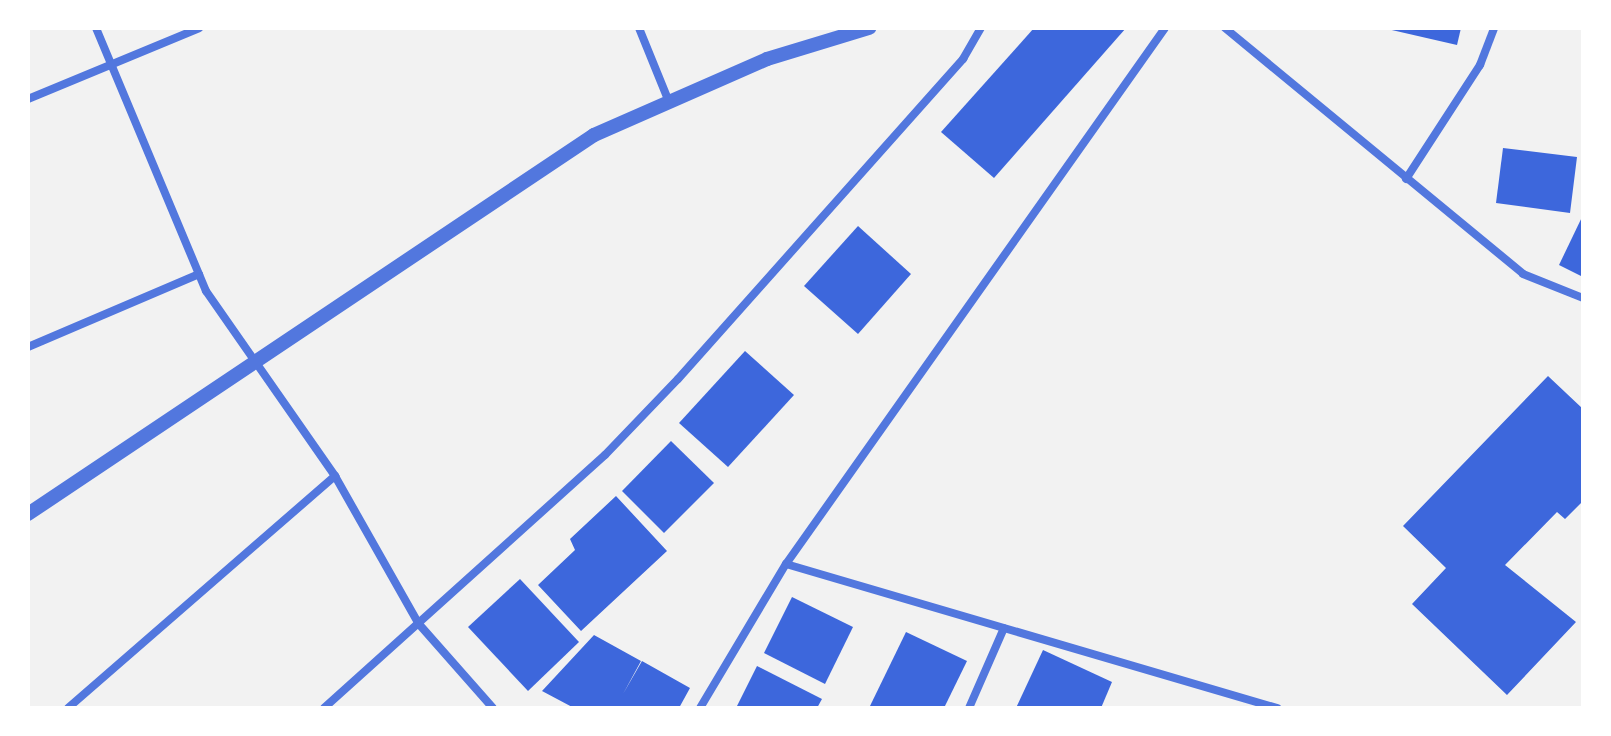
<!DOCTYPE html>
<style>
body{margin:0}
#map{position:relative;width:1611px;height:736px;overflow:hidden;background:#f2f2f2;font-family:"Exo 2",sans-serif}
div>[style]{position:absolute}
.building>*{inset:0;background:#3d67dc}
.minor>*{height:8px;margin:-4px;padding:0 4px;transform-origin:4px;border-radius:4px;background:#5277de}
.tertiary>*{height:14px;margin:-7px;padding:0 7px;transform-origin:7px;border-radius:7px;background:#5277de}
span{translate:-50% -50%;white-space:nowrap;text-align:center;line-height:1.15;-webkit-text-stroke:6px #fff;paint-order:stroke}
.frame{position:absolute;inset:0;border:30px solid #fff;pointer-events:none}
</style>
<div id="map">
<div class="building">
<i style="clip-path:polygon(1034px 28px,1126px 28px,994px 178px,941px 132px)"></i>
<i style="clip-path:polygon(1383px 28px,1461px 28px,1457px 45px)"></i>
<i style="clip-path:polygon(1503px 148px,1577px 157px,1570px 213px,1496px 203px)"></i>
<i style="clip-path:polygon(1583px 215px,1583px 277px,1559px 265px)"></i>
<i style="clip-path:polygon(858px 226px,911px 274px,858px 334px,804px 286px)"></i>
<i style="clip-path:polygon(745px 351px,794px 395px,728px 467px,679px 423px)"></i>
<i style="clip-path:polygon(1548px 376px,1583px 409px,1583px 501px,1565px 519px,1557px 512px,1505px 565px,1576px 622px,1507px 695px,1412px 604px,1446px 568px,1403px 526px)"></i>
<i style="clip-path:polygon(671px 441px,714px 483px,664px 533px,622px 491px)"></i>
<i style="clip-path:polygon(616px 496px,667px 551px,581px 631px,538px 585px,575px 550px,570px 539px)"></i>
<i style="clip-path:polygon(520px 579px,579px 642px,528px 691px,468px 627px)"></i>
<i style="clip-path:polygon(792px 597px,853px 627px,825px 684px,764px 653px)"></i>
<i style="clip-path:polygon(906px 632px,967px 661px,944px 708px,870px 706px)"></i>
<i style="clip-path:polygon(594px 635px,641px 661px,623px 694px,642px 661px,690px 688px,679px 708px,574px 708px,542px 691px)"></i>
<i style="clip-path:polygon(1043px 650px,1112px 682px,1101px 708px,1016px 708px)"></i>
<i style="clip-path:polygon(757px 666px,822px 699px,817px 708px,736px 708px)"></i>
</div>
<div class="minor">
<i style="left:96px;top:28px;width:285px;rotate:67.3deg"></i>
<i style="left:206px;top:291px;width:226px;rotate:55.1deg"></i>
<i style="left:335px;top:476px;width:169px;rotate:60.5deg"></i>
<i style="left:418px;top:623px;width:113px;rotate:48.6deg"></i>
<i style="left:639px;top:28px;width:80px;rotate:67.9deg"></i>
<i style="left:1225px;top:28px;width:386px;rotate:39.5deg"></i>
<i style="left:1523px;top:274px;width:65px;rotate:21.8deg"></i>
<i style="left:28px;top:99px;width:185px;rotate:-22.5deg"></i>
<i style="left:1406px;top:179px;width:136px;rotate:-57deg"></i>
<i style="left:1480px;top:65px;width:40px;rotate:-69deg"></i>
<i style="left:28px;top:347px;width:186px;rotate:-23.1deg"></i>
<i style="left:786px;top:564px;width:512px;rotate:16.35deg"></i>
<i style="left:68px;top:708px;width:354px;rotate:-41deg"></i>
<i style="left:324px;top:708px;width:378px;rotate:-42deg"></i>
<i style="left:605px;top:455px;width:105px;rotate:-46.2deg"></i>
<i style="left:678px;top:379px;width:429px;rotate:-48.3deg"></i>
<i style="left:963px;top:59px;width:36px;rotate:-60deg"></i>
<i style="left:700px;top:708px;width:168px;rotate:-59.2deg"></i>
<i style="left:786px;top:564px;width:656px;rotate:-54.74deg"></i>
<i style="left:969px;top:708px;width:87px;rotate:-66.4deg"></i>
</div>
<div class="tertiary">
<i style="left:28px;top:514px;width:681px;rotate:-33.81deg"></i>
<i style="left:594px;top:135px;width:189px;rotate:-23.7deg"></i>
<i style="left:767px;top:59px;width:107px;rotate:-16.9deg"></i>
</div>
<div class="frame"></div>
</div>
